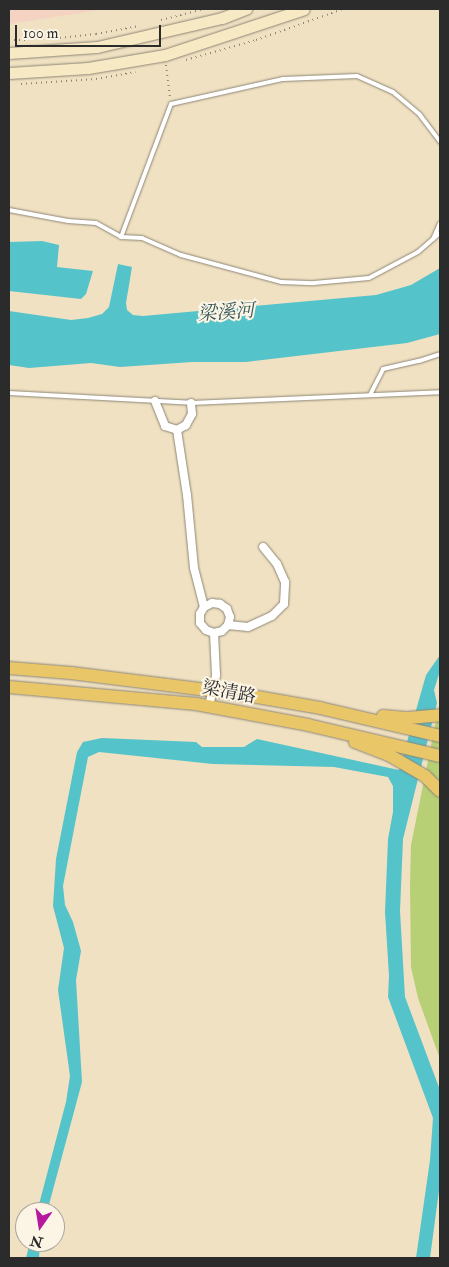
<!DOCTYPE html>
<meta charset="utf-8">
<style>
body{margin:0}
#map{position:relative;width:449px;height:1267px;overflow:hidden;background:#f0e1c2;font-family:"IM FELL Double Pica","Noto Serif SC",serif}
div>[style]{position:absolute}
.built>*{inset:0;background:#f5d3c2}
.green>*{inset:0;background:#b7d075}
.water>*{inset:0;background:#55c3ca}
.path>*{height:2px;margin-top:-1px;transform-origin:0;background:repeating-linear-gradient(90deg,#8e8676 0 1px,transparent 0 5px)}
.roads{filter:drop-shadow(0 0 1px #8e8676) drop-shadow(0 0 1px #8e8676)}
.lane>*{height:4px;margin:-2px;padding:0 2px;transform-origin:2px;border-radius:2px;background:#fff}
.street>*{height:8px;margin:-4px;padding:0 4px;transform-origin:4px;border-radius:4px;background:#fff}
.secondary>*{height:11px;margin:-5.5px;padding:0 5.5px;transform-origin:5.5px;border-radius:5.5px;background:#f6e9c3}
.primary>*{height:12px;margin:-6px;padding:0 6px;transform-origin:6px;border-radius:6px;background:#e9c769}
span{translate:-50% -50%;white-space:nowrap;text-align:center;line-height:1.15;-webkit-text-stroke:4px #fcf5e5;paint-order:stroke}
.street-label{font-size:18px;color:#2b2b2b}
.water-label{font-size:19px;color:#38595b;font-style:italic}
.frame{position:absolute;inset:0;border:10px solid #2b2b2b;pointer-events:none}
.north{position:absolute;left:15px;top:1202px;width:50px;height:50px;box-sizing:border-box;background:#fcf5e5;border:1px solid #a8a49b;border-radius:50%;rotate:193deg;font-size:14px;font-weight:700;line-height:20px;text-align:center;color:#2b2b2b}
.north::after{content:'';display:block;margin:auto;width:18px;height:22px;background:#b5179e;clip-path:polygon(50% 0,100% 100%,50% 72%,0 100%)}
.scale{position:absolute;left:15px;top:25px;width:146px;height:22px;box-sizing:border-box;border:2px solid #2b2b2b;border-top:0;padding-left:6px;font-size:15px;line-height:18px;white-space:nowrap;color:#2b2b2b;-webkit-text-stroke:4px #fcf5e5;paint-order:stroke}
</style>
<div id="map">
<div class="built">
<i style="clip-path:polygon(9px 9px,107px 9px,9px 24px)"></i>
</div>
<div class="green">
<i style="clip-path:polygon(440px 701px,440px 1059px,418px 998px,411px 967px,410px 886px,411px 845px)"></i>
</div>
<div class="water">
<i style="clip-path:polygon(42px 241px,59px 245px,57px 267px,93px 271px,86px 294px,81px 299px,9px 291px,9px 242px)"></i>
<i style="clip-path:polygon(118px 264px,132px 267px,126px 303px,127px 310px,133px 315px,143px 316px,376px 295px,411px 285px,440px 268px,440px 334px,407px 343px,246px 362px,192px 362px,120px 367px,91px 363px,29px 368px,9px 365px,9px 311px,71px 320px,88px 318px,102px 314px,109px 307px)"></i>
<i style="clip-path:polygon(440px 655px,440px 671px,434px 690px,437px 703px,403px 839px,400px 911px,405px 997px,440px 1090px,440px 1183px,430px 1258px,416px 1258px,430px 1160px,433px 1118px,388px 997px,389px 976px,385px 912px,388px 839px,393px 812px,393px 786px,388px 777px,334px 767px,213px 764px,99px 752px,88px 757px,63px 886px,65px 905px,73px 922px,81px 951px,76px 980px,82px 1082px,47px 1212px,37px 1212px,66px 1102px,70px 1076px,58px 990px,64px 948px,53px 906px,56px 859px,77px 752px,83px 742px,102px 738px,196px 742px,202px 747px,244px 747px,257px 739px,399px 770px,426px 675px)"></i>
<i style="clip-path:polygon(30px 1242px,40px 1242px,39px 1258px,26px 1258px)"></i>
</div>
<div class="path">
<i style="left:161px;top:20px;width:44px;rotate:-14.3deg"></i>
<i style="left:50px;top:39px;width:46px;rotate:-6.2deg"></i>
<i style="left:96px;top:34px;width:44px;rotate:-10.5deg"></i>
<i style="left:9px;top:40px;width:16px"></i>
<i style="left:186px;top:60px;width:73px;rotate:-15.9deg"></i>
<i style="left:256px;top:40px;width:92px;rotate:-19.6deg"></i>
<i style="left:166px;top:65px;width:32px;rotate:83deg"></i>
<i style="left:21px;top:84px;width:75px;rotate:-3.8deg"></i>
<i style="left:96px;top:79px;width:40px;rotate:-10deg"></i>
</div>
<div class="roads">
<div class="lane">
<i style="left:9px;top:210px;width:60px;rotate:10.6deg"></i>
<i style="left:68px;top:221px;width:28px;rotate:4deg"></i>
<i style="left:96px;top:223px;width:29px;rotate:29deg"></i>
<i style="left:121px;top:237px;width:21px;rotate:3deg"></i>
<i style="left:142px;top:238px;width:43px;rotate:23.6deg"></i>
<i style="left:181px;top:255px;width:104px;rotate:15.1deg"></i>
<i style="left:281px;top:282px;width:33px;rotate:2deg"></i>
<i style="left:314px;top:283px;width:55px;rotate:-5.2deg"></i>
<i style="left:369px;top:278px;width:55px;rotate:-28deg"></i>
<i style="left:418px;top:252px;width:29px;rotate:-41deg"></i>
<i style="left:121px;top:237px;width:142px;rotate:-69.4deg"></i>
<i style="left:171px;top:104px;width:115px;rotate:-12.6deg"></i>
<i style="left:283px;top:79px;width:74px;rotate:-2.3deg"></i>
<i style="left:357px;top:76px;width:39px;rotate:24deg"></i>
<i style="left:393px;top:92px;width:35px;rotate:40deg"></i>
<i style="left:420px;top:115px;width:34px;rotate:53deg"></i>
<i style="left:433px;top:239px;width:17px;rotate:-66deg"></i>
<i style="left:9px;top:393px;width:182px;rotate:3.1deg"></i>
<i style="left:191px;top:403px;width:249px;rotate:-2.5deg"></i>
<i style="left:370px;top:395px;width:29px;rotate:-63deg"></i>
<i style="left:383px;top:369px;width:37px;rotate:-13deg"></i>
<i style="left:419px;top:361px;width:22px;rotate:-18deg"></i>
</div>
<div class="street">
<i style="left:155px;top:401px;width:27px;rotate:68deg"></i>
<i style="left:165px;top:426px;width:13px;rotate:18deg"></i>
<i style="left:191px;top:403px;width:11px;rotate:85deg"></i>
<i style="left:192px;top:414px;width:13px;rotate:119deg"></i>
<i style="left:186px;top:425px;width:10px;rotate:151deg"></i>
<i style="left:177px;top:430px;width:66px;rotate:81.3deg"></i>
<i style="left:187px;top:495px;width:73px;rotate:84.5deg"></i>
<i style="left:194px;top:568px;width:40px;rotate:75.6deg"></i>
<i style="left:204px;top:607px;width:8px;rotate:120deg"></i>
<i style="left:200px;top:614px;width:9px;rotate:90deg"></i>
<i style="left:200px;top:623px;width:9px;rotate:49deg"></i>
<i style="left:206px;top:630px;width:9px;rotate:21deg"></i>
<i style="left:214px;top:633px;width:8px;rotate:-14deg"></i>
<i style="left:222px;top:631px;width:8px;rotate:-45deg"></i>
<i style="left:228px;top:625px;width:8px;rotate:-76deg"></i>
<i style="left:230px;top:617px;width:9px;rotate:-111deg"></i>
<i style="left:227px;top:609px;width:9px;rotate:-144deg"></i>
<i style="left:220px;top:604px;width:8px;rotate:-173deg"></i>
<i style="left:212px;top:603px;width:9px;rotate:153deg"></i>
<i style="left:228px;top:625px;width:20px;rotate:6deg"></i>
<i style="left:248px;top:627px;width:26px;rotate:-25deg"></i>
<i style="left:272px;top:616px;width:17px;rotate:-45deg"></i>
<i style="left:284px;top:604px;width:22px;rotate:-87deg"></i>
<i style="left:285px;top:582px;width:20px;rotate:-114deg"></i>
<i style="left:277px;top:564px;width:22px;rotate:-129deg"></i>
<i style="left:209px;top:706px;width:32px;rotate:-77deg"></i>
<i style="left:216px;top:675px;width:42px;rotate:-92.7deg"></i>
</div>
<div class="secondary">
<i style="left:9px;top:53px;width:88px;rotate:-3.9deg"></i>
<i style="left:97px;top:47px;width:128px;rotate:-13.1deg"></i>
<i style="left:222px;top:18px;width:26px;rotate:-21deg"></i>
<i style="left:9px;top:73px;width:79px;rotate:-3.6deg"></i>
<i style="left:88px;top:68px;width:78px;rotate:-9.6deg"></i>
<i style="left:165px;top:55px;width:146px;rotate:-18.3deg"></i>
</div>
<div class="primary">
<i style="left:9px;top:668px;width:62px;rotate:4.6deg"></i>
<i style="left:71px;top:673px;width:170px;rotate:7.1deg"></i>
<i style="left:240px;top:694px;width:81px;rotate:9.9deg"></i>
<i style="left:320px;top:708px;width:123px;rotate:13.1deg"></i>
<i style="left:9px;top:687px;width:188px;rotate:5.2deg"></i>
<i style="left:196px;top:704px;width:114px;rotate:10.6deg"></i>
<i style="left:308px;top:725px;width:136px;rotate:13.2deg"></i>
<i style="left:383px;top:716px;width:25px;rotate:5deg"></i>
<i style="left:408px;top:718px;width:32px;rotate:-5deg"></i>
<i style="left:355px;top:742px;width:36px;rotate:21deg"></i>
<i style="left:389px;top:755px;width:42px;rotate:30.3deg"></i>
<i style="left:425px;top:776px;width:21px;rotate:45deg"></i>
</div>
</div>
<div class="street-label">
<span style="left:229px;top:693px;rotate:11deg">梁清路</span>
</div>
<div class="water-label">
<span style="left:226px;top:313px;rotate:-4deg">梁溪河</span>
</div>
<div class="frame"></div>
<div class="north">N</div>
<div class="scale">100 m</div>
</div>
